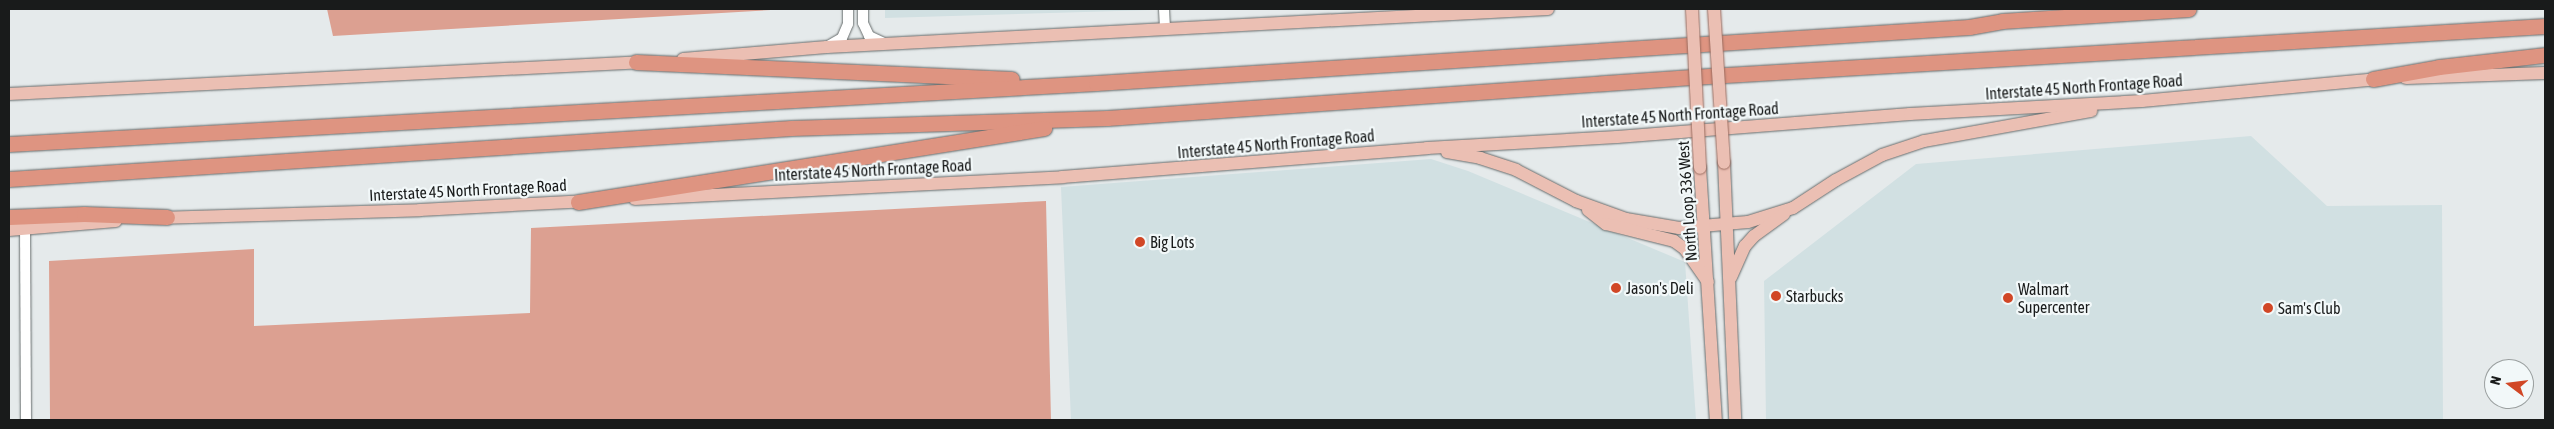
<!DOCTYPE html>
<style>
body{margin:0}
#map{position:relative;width:2554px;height:429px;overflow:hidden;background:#e5eaeb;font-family:"Asap Condensed",sans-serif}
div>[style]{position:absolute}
.built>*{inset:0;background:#d1e0e2}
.forest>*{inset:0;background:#dca091}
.roads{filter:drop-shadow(0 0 1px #676d6d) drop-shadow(0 0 1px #676d6d)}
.minor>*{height:10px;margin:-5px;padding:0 5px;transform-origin:5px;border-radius:5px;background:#fff}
.major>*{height:12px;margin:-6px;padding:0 6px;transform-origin:6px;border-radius:6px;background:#ebbfb3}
.highway>*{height:15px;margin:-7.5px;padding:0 7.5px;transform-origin:7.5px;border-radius:7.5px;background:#de9481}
.bridges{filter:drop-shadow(0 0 1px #996a5d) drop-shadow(0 0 1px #996a5d)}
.major-bridge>*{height:12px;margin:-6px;padding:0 6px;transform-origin:6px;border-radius:6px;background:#ebbfb3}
.dots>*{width:14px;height:14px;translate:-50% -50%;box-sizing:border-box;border:2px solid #f2f8f9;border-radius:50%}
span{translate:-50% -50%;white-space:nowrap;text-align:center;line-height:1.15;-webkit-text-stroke:4.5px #f2f8f9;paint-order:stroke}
.street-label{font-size:16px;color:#191b1b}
.poi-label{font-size:16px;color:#191b1b}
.left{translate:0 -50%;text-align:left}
.frame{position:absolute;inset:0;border:10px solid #191b1b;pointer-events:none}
.north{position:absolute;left:2484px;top:359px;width:50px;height:50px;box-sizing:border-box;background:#f2f8f9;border:1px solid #9ba0a0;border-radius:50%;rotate:285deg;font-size:14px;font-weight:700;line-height:20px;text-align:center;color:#191b1b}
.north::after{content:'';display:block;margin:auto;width:18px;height:22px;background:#d14726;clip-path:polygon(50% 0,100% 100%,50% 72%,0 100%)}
</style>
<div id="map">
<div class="built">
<i style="clip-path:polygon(885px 9px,1187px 9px,885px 18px)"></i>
<i style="clip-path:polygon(2251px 136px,2327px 206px,2442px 205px,2443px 420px,1766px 420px,1764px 281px,1916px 164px)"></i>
<i style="clip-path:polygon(1431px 159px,1468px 171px,1685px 262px,1696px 420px,1071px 420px,1061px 187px)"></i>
</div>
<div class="forest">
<i style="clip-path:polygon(327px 9px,788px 9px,333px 36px)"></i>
<i style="clip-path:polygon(1046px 201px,1051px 420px,50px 420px,49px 261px,254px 249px,254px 326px,530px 313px,531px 228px)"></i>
</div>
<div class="roads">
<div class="minor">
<i style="left:863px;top:9px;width:14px;rotate:90deg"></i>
<i style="left:863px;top:23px;width:14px;rotate:65deg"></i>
<i style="left:869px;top:36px;width:19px;rotate:25deg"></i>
<i style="left:1164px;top:9px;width:21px;rotate:87deg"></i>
<i style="left:828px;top:46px;width:16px;rotate:-30deg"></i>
<i style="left:842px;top:38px;width:15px;rotate:-67deg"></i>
<i style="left:848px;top:24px;width:15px;rotate:-90deg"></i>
<i style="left:25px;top:229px;width:191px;rotate:89.7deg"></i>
</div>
<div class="major">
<i style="left:683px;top:59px;width:144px;rotate:-4.8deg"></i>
<i style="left:827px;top:47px;width:722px;rotate:-3.02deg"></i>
<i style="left:2406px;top:78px;width:139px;rotate:-2.1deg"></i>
<i style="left:9px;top:94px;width:637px;rotate:-2.88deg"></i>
<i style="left:1447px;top:152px;width:34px;rotate:10deg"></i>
<i style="left:1480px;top:158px;width:38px;rotate:18deg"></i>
<i style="left:1516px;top:170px;width:68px;rotate:27.3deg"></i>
<i style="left:1576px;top:201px;width:53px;rotate:19.8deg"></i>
<i style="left:1626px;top:219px;width:54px;rotate:9.6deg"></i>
<i style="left:1679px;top:228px;width:69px;rotate:-5deg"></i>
<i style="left:1748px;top:222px;width:47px;rotate:-17.3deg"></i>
<i style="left:1793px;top:208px;width:51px;rotate:-33.1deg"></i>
<i style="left:1836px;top:180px;width:52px;rotate:-28.5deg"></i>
<i style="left:1882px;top:155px;width:44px;rotate:-18.4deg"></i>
<i style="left:1924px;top:141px;width:170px;rotate:-10.2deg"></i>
<i style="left:1724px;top:163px;width:257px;rotate:87.5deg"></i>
<i style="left:1700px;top:168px;width:253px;rotate:86.4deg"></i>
<i style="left:635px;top:199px;width:428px;rotate:-2.9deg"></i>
<i style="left:1062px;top:177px;width:366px;rotate:-4.5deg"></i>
<i style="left:1427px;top:148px;width:190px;rotate:-3.3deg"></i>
<i style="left:1617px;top:137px;width:294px;rotate:-4.5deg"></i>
<i style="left:1910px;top:114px;width:232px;rotate:-3.2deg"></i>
<i style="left:2142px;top:101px;width:240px;rotate:-5.3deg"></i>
<i style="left:1588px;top:210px;width:23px;rotate:38deg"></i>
<i style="left:1606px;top:224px;width:70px;rotate:14deg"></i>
<i style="left:1674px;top:241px;width:14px;rotate:36deg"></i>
<i style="left:1685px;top:249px;width:40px;rotate:55.1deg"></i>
<i style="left:158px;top:218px;width:262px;rotate:-1.7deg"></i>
<i style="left:420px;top:210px;width:168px;rotate:-3.1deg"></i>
<i style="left:9px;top:230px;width:107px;rotate:-4.8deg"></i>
<i style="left:1731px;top:277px;width:34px;rotate:-66deg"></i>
<i style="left:1745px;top:246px;width:13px;rotate:-48deg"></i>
<i style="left:1754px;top:236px;width:37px;rotate:-36deg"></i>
</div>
<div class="highway">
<i style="left:636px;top:62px;width:376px;rotate:2.6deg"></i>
<i style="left:2373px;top:79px;width:67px;rotate:-10.3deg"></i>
<i style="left:2439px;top:67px;width:107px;rotate:-6.5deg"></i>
<i style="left:9px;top:144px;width:1089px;rotate:-3.21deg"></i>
<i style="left:1096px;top:83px;width:875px;rotate:-3.67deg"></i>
<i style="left:1969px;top:27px;width:34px;rotate:-10deg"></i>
<i style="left:2002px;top:21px;width:187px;rotate:-3.7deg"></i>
<i style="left:9px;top:179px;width:784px;rotate:-3.73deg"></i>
<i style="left:791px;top:128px;width:316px;rotate:-1.8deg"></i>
<i style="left:1107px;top:118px;width:586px;rotate:-4.01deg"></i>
<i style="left:1692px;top:77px;width:855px;rotate:-3.42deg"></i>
<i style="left:578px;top:202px;width:472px;rotate:-9deg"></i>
<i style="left:9px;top:217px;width:75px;rotate:-2.3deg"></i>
<i style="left:84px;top:214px;width:83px;rotate:2.1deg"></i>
</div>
</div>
<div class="bridges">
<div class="major-bridge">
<i style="left:1692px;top:9px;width:159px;rotate:87.1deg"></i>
<i style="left:1714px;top:9px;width:154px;rotate:86.3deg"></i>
</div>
</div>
<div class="dots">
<i style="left:1140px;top:242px;background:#d14726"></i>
<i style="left:1616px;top:288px;background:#d14726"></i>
<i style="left:1776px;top:296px;background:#d14726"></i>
<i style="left:2008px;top:298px;background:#d14726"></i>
<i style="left:2268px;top:308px;background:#d14726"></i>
</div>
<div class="street-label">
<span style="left:2084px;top:87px;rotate:-4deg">Interstate 45 North Frontage Road</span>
<span style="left:1680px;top:115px;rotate:-4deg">Interstate 45 North Frontage Road</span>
<span style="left:1276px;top:144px;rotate:-5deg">Interstate 45 North Frontage Road</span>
<span style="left:873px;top:170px;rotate:-3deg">Interstate 45 North Frontage Road</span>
<span style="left:468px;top:190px;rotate:-3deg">Interstate 45 North Frontage Road</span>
<span style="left:1687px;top:201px;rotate:-94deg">North Loop 336 West</span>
</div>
<div class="poi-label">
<span class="left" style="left:1150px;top:242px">Big Lots</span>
<span class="left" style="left:1626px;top:288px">Jason's Deli</span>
<span class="left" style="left:2018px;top:298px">Walmart<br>Supercenter</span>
<span class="left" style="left:1786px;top:296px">Starbucks</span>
<span class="left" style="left:2278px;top:308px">Sam's Club</span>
</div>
<div class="frame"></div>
<div class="north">N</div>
</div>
